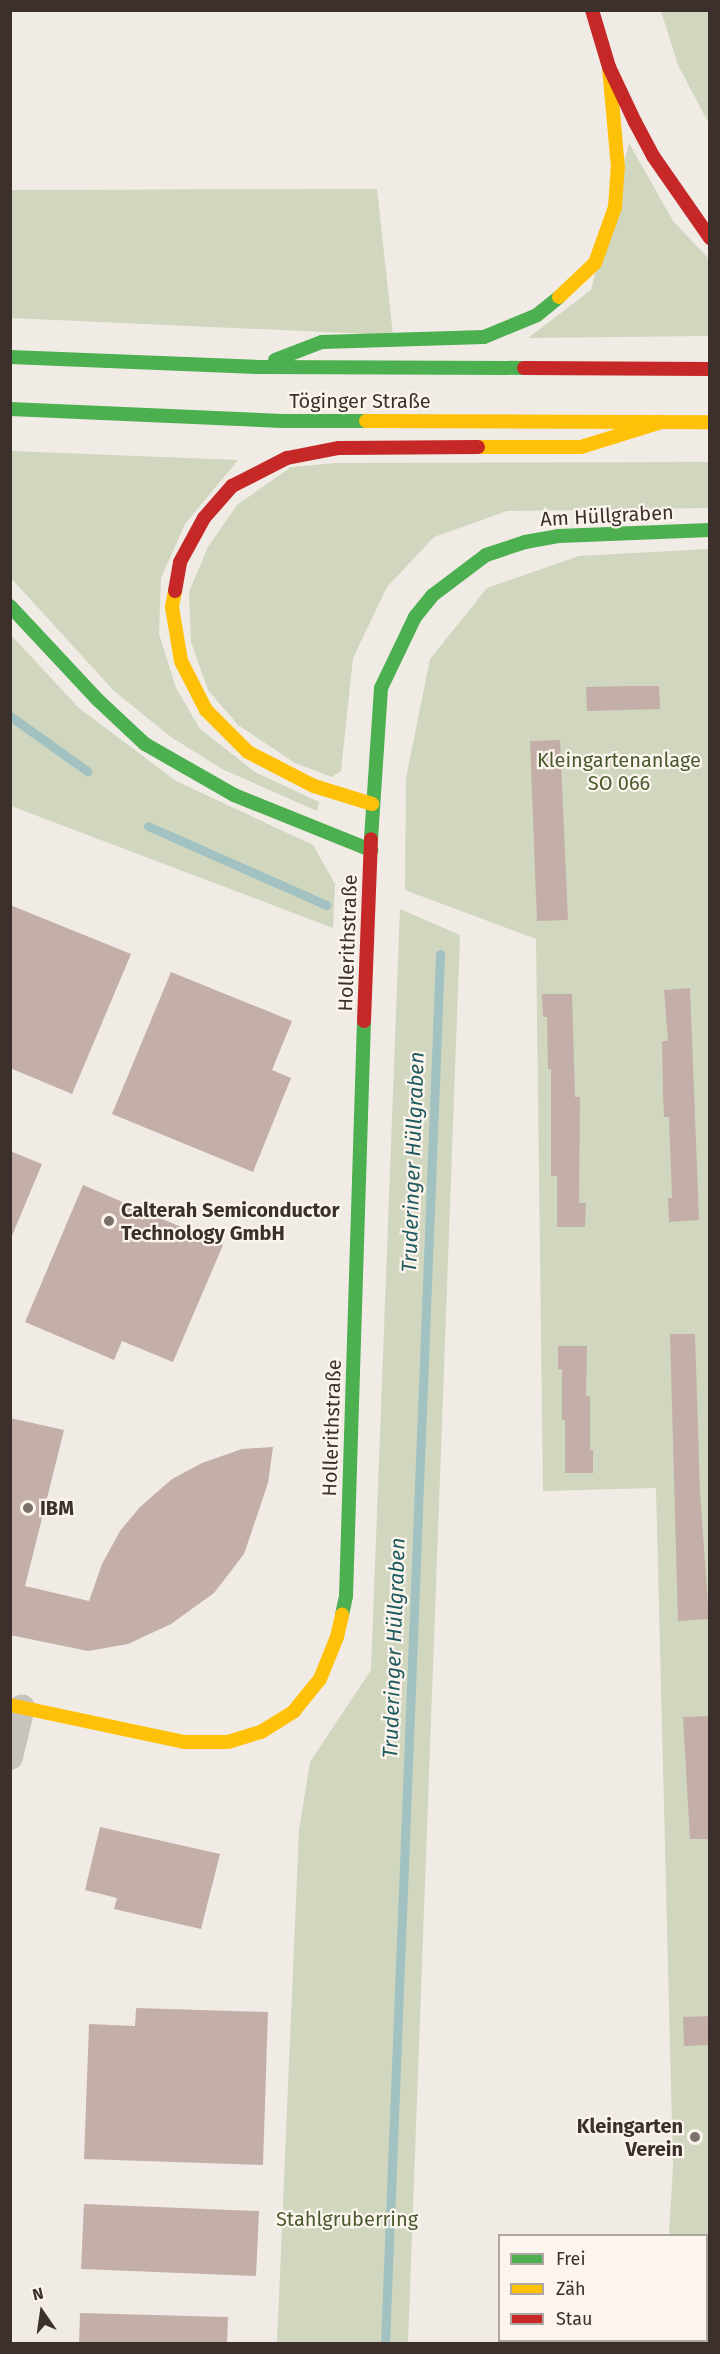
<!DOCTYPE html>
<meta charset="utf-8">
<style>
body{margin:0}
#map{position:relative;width:720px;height:2354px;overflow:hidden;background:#f0ebe5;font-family:"Fira Sans",sans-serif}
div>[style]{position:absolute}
.green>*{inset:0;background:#d1d6bf}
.stream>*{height:9px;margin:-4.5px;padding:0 4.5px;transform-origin:4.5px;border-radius:4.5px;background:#a1c2c1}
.building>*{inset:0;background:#c3afa7}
.street>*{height:26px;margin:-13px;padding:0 13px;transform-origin:13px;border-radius:13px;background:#c9c3be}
.fast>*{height:14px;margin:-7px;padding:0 7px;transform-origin:7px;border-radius:7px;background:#4caf50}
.slow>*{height:14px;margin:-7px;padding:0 7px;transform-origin:7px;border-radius:7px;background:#ffc107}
.jam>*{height:14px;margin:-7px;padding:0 7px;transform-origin:7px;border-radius:7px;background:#c62828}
.dots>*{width:16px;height:16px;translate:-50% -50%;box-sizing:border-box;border:3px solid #fbf5ee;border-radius:50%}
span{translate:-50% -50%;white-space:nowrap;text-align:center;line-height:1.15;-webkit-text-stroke:4.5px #fbf5ee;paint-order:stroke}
.street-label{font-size:20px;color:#3b302b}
.park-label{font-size:20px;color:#4a5a2e}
.poi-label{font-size:20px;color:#3b302b;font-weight:700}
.left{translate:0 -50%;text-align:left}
.right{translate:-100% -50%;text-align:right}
.water-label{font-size:21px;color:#1f5a5e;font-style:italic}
.frame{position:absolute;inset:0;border:12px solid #3b302b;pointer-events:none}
.legend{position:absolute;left:498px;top:2234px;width:210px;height:108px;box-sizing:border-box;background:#fbf5ee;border:2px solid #aea6a0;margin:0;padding:8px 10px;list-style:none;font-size:18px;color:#3b302b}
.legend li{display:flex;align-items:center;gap:12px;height:30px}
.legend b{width:30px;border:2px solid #aea6a0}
.north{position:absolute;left:12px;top:2282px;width:60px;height:60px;-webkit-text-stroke:4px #fbf5ee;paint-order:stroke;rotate:347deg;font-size:16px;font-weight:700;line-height:24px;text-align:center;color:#3b302b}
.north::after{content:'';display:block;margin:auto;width:21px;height:27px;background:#3b302b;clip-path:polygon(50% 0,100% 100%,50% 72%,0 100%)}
</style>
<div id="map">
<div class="green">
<i style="clip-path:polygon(661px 11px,709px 11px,709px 124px,678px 65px)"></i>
<i style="clip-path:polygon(629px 143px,673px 221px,709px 259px,709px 336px,528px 338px,591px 290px)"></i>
<i style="clip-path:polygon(377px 189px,393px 335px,11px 318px,11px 190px)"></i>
<i style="clip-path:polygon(11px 451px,238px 460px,185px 524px,161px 578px,159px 634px,176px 688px,200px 729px,255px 772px,319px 802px,317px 811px,222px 769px,171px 737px,114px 691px,11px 578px)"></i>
<i style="clip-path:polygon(709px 462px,709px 508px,507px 511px,434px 537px,387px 587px,353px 658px,341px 771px,332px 777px,295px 763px,238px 725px,208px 690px,191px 642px,189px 592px,208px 547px,237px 505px,291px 467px,336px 463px)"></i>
<i style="clip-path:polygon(709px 549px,709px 2343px,661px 2343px,661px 2341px,706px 2340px,706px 2236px,669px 2235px,673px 2166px,656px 1488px,543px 1491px,536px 939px,405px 890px,406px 778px,430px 659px,487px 588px,579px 556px)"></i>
<i style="clip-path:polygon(10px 634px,79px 708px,176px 781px,313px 845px,335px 884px,333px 928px,11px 806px)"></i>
<i style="clip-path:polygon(400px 909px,460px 935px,408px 2343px,277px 2343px,299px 1830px,310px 1762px,371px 1670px)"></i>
</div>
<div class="stream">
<i style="left:10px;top:716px;width:95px;rotate:35.5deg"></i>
<i style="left:148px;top:826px;width:195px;rotate:23.9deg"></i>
<i style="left:385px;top:2344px;width:1391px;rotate:-87.73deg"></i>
</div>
<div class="building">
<i style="clip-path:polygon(629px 686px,659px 686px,660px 709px,587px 711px,586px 687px)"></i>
<i style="clip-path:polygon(560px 740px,568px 920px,537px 921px,530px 741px)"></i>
<i style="clip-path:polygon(10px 905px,131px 954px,72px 1094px,10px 1068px)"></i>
<i style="clip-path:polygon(171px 972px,292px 1021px,272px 1070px,291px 1078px,253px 1172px,112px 1114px)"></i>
<i style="clip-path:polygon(690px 988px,699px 1220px,669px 1222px,668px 1198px,672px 1198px,669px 1117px,664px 1117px,663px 1094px,662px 1041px,668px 1041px,664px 990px)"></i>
<i style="clip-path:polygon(542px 994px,572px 994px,575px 1097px,580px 1097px,579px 1203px,586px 1203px,585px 1227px,557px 1227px,557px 1176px,551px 1176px,551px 1069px,548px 1069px,547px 1017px,543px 1017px)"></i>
<i style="clip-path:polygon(10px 1151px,42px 1164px,11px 1238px,10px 1238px)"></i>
<i style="clip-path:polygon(83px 1185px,223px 1245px,173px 1362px,122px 1341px,114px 1360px,25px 1322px)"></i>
<i style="clip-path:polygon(670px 1334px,695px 1334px,700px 1492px,709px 1619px,678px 1621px)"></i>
<i style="clip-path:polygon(558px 1346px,587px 1346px,586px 1396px,590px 1396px,590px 1450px,593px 1450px,593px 1473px,565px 1473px,565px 1420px,562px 1420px,562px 1369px,558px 1369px)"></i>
<i style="clip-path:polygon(10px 1418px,64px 1430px,25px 1586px,89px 1601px,102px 1564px,120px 1531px,140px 1507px,172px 1479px,202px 1463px,242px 1449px,273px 1447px,268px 1483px,244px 1554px,214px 1593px,171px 1624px,128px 1644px,88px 1651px,10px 1635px)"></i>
<i style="clip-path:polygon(709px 1716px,710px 1839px,690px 1839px,683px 1717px)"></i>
<i style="clip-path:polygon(100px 1827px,220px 1854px,201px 1929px,114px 1909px,117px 1898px,85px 1890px)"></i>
<i style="clip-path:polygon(136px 2008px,268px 2012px,263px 2165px,84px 2159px,89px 2024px,135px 2026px)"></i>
<i style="clip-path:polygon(710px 2016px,710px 2045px,684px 2046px,683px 2017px)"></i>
<i style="clip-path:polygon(84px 2204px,259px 2211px,256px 2276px,81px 2269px)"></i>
<i style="clip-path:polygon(80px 2313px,228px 2317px,227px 2343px,79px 2343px)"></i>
</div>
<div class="street">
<i style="left:10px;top:1757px;width:51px;rotate:-76.5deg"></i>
</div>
<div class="fast">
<i style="left:10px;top:357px;width:248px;rotate:2.3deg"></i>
<i style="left:258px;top:367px;width:266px;rotate:0.2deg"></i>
<i style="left:275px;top:360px;width:50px;rotate:-21deg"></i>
<i style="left:322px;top:342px;width:162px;rotate:-1.8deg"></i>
<i style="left:484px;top:337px;width:57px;rotate:-22.5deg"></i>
<i style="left:537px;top:315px;width:28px;rotate:-39deg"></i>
<i style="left:10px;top:409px;width:273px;rotate:2.5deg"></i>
<i style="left:283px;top:421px;width:83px"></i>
<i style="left:10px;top:606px;width:130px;rotate:46.9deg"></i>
<i style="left:99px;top:701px;width:63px;rotate:43.1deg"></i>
<i style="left:145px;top:744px;width:103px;rotate:29.8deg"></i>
<i style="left:234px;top:795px;width:148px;rotate:21.9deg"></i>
<i style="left:371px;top:839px;width:151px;rotate:-86.2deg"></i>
<i style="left:381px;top:688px;width:79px;rotate:-64.4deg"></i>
<i style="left:415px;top:617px;width:28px;rotate:-51deg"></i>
<i style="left:433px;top:595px;width:66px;rotate:-37deg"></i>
<i style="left:486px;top:555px;width:41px;rotate:-18.4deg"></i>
<i style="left:525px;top:542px;width:35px;rotate:-10deg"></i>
<i style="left:559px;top:536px;width:151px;rotate:-2.3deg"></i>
<i style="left:342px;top:1615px;width:19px;rotate:-78deg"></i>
<i style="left:346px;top:1596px;width:575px;rotate:-88.21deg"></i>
</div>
<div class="slow">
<i style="left:559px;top:297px;width:50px;rotate:-43.4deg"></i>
<i style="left:595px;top:263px;width:59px;rotate:-70.3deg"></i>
<i style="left:615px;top:207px;width:39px;rotate:-86deg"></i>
<i style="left:618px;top:168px;width:101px;rotate:-95.1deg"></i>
<i style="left:366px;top:421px;width:344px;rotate:0.2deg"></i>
<i style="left:478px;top:447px;width:103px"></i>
<i style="left:581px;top:447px;width:85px;rotate:-17.2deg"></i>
<i style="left:175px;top:591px;width:16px;rotate:101deg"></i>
<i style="left:172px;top:607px;width:55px;rotate:80.5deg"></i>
<i style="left:181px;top:661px;width:55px;rotate:63deg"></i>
<i style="left:206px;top:710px;width:59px;rotate:45deg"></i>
<i style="left:248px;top:752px;width:74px;rotate:27.3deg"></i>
<i style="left:314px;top:786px;width:61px;rotate:17.2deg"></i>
<i style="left:10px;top:1705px;width:178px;rotate:12deg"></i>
<i style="left:184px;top:1742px;width:44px"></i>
<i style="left:228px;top:1742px;width:34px;rotate:-17deg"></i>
<i style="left:261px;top:1732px;width:39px;rotate:-32deg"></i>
<i style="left:294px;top:1711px;width:41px;rotate:-50.9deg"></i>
<i style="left:320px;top:1679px;width:45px;rotate:-68deg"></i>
<i style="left:337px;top:1637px;width:23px;rotate:-77deg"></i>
</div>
<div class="jam">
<i style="left:592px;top:10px;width:59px;rotate:73.4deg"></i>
<i style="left:609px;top:67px;width:61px;rotate:64.7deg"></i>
<i style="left:635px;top:122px;width:38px;rotate:62deg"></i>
<i style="left:653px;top:156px;width:100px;rotate:55.2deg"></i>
<i style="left:524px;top:368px;width:186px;rotate:0.3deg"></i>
<i style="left:175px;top:591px;width:29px;rotate:-80deg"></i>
<i style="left:180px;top:562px;width:50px;rotate:-61.4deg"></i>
<i style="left:204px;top:518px;width:43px;rotate:-48.8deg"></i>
<i style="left:232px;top:486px;width:62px;rotate:-27deg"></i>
<i style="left:287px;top:458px;width:53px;rotate:-10.9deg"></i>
<i style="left:339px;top:448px;width:139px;rotate:-0.4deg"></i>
<i style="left:364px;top:1021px;width:182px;rotate:-87.8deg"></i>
</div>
<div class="dots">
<i style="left:109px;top:1221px;background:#7a716c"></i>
<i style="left:28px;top:1508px;background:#7a716c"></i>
<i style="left:695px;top:2137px;background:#7a716c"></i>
</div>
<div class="street-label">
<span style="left:360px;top:401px">Töginger Straße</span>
<span style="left:607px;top:516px;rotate:-3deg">Am Hüllgraben</span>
<span style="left:348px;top:943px;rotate:-88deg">Hollerithstraße</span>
<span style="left:332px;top:1428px;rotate:-88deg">Hollerithstraße</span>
</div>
<div class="park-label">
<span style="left:619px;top:772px">Kleingartenanlage<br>SO 066</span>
<span style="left:347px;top:2219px">Stahlgruberring</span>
</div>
<div class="poi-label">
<span class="left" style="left:121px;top:1222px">Calterah Semiconductor<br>Technology GmbH</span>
<span class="left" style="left:40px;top:1508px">IBM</span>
<span class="right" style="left:683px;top:2138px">Kleingarten<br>Verein</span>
</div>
<div class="water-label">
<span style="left:413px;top:1162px;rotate:-88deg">Truderinger Hüllgraben</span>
<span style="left:394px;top:1648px;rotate:-88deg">Truderinger Hüllgraben</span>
</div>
<div class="frame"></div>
<ul class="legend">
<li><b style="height:8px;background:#4caf50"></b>Frei</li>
<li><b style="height:8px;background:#ffc107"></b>Zäh</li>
<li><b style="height:8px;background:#c62828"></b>Stau</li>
</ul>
<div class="north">N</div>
</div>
